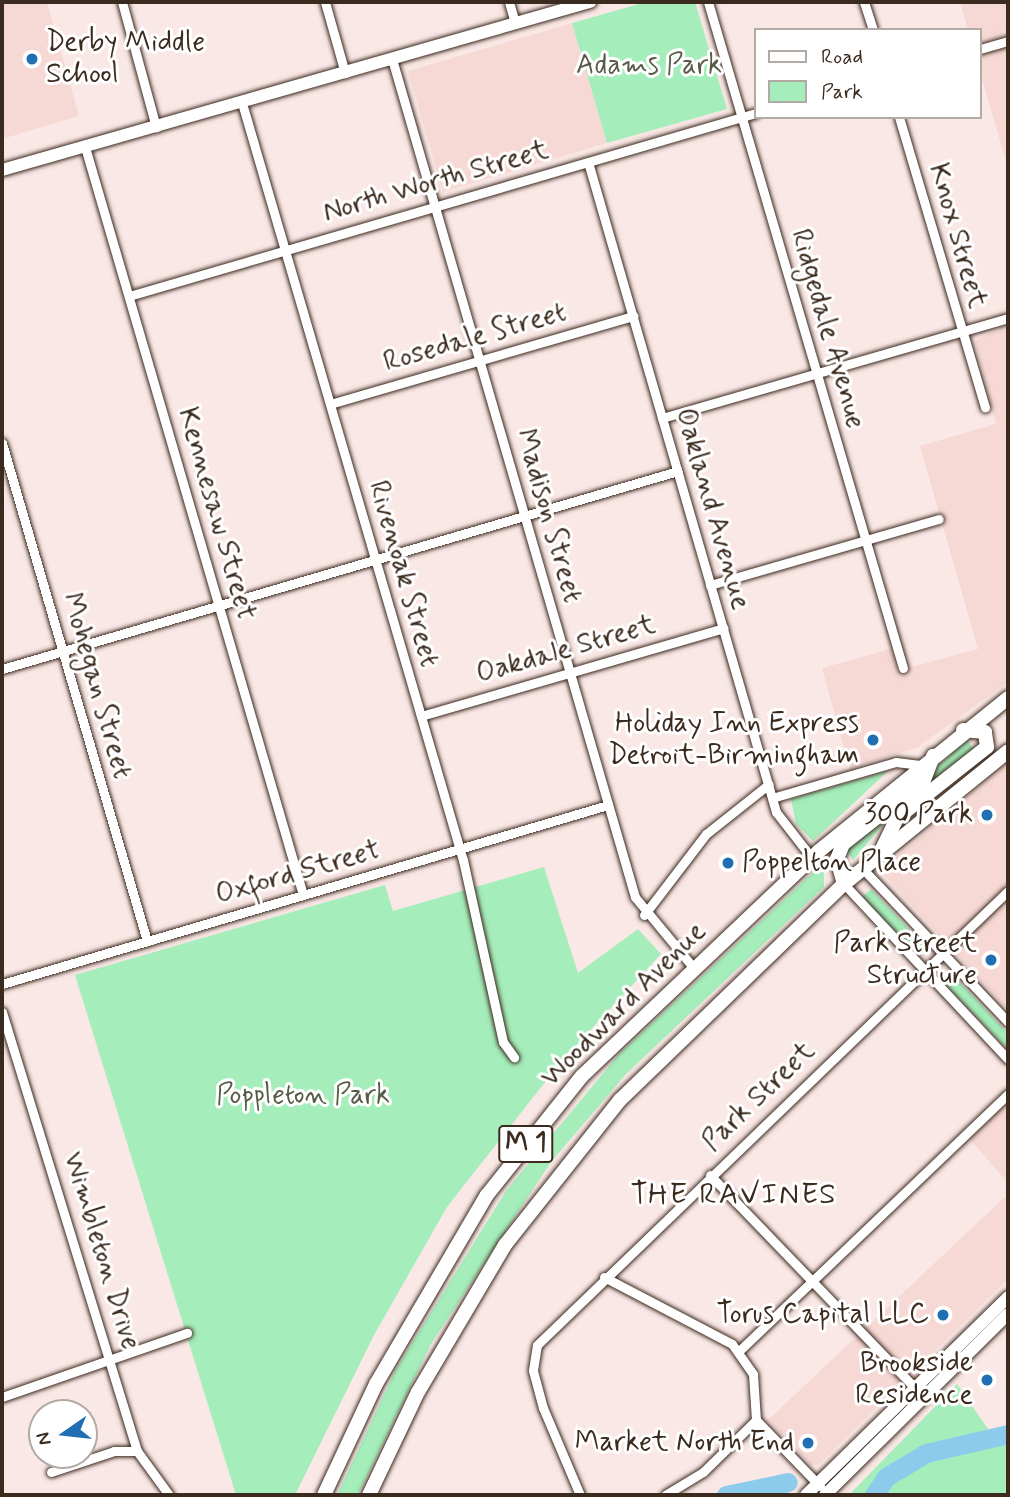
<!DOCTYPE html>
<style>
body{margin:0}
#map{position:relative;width:1010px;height:1497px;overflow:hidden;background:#fae8e6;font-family:Mynerve,sans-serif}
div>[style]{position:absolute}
.built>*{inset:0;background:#f6d8d4}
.green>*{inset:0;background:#a5edbb}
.river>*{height:19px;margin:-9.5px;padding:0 9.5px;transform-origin:9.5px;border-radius:9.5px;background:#8dcbed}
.roads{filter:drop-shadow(0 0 2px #3b2a1e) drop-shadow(0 0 2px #3b2a1e)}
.street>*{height:9px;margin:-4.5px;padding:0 4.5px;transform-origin:4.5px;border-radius:4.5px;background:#fff}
.secondary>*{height:12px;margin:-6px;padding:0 6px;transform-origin:6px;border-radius:6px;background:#fff}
.primary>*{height:14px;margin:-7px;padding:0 7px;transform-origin:7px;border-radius:7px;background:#fff}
.dots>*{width:19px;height:19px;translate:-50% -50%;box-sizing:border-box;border:4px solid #fff;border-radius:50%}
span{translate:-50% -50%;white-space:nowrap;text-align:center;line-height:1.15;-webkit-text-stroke:6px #fff;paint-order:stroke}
.shield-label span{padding:2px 5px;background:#fff;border:2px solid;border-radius:5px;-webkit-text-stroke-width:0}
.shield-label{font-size:26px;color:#3b2a1e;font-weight:700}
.poi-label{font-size:28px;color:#3b2a1e}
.left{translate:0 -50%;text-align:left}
.right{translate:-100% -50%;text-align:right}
.park-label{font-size:28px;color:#565b45}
.street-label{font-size:28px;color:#3b2a1e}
.neighbourhood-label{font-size:30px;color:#3b2a1e;letter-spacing:2px}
.frame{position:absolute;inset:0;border:4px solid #3b2a1e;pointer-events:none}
.legend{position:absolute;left:754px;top:28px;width:228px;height:91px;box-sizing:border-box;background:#fff;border:2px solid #b1aaa5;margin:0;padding:9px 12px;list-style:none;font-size:21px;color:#3b2a1e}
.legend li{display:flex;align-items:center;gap:14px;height:35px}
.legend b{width:35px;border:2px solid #b1aaa5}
.north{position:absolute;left:28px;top:1399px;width:70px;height:70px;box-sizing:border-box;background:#fff;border:2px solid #b1aaa5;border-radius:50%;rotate:256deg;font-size:19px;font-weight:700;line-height:28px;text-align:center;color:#3b2a1e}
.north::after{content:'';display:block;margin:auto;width:24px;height:32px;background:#1f6fb2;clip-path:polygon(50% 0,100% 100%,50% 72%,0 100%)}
</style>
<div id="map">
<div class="built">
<i style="clip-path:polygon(2px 2px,47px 2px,79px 116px,2px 139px)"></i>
<i style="clip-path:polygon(960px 2px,1008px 2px,1008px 168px,980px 72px,980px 30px,968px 30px)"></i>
<i style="clip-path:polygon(572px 23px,607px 143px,443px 192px,408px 71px)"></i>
<i style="clip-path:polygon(1008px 324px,1008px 682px,918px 747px,850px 769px,822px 668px,891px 649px,897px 671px,978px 649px,920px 446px,996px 424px,975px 341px)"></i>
<i style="clip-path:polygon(1008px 762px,1008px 1010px,880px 871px)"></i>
<i style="clip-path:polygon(1008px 1102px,1008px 1183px,970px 1139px)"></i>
<i style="clip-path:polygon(1008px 1194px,1008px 1279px,818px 1465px,811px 1465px,768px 1420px)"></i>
</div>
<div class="green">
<i style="clip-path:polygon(646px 2px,695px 2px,727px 109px,607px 143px,572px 23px)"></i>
<i style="clip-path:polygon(967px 740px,975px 751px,883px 825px,853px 860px,846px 850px)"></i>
<i style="clip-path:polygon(888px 771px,813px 841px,796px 824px,791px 799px)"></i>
<i style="clip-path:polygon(824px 862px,824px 887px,626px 1074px,551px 1162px,431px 1344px,358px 1495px,337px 1495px,396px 1369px,506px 1191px,619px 1054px)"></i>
<i style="clip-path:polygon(544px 867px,578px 973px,638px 929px,661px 954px,560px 1063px,447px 1207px,374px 1335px,295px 1495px,236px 1495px,75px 975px,385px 885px,393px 911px)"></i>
<i style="clip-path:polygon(871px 889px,925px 946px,917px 955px,862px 897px)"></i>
<i style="clip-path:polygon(949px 971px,1008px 1033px,1008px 1050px,947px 986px,943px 977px)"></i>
<i style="clip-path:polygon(957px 1384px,988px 1429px,1008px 1431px,1008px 1495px,849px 1495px)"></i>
</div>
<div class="river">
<i style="left:726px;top:1495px;width:63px;rotate:-11.8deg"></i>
<i style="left:874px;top:1495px;width:22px;rotate:-56deg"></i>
<i style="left:886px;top:1477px;width:47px;rotate:-31deg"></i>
<i style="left:926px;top:1453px;width:84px;rotate:-13deg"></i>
</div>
<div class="roads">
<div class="street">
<i style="left:122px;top:2px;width:130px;rotate:74.8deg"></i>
<i style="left:325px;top:2px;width:74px;rotate:74.3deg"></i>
<i style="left:509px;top:2px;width:22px;rotate:74deg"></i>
<i style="left:708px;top:2px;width:694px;rotate:73.68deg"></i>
<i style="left:864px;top:2px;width:29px;rotate:72deg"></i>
<i style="left:980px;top:49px;width:29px;rotate:-16deg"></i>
<i style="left:392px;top:59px;width:873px;rotate:73.83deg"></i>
<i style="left:635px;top:897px;width:91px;rotate:50.4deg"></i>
<i style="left:242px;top:103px;width:789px;rotate:73.73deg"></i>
<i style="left:463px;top:860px;width:186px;rotate:77.6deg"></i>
<i style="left:503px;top:1042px;width:19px;rotate:54deg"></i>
<i style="left:899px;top:117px;width:303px;rotate:73.5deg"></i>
<i style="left:85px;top:147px;width:779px;rotate:73.75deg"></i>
<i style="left:588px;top:162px;width:677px;rotate:73.87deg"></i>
<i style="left:776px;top:812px;width:58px;rotate:52deg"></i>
<i style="left:129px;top:296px;width:653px;rotate:-16.27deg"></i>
<i style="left:330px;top:404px;width:316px;rotate:-16.2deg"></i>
<i style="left:662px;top:418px;width:360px;rotate:-16.1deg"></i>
<i style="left:2px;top:443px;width:519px;rotate:73.77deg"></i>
<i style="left:710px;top:585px;width:238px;rotate:-16.1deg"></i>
<i style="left:2px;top:669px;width:704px;rotate:-16.33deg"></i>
<i style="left:421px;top:716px;width:315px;rotate:-16.2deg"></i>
<i style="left:772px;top:798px;width:129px;rotate:-16.2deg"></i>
<i style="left:896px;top:762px;width:24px;rotate:7deg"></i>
<i style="left:862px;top:868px;width:212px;rotate:46.5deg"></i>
<i style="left:844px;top:884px;width:240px;rotate:46.9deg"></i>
<i style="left:644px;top:915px;width:102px;rotate:-52.6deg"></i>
<i style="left:706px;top:834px;width:80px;rotate:-38.4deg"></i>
<i style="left:2px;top:984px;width:632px;rotate:-16.46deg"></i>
<i style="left:2px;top:1012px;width:459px;rotate:72.9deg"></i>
<i style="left:137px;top:1451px;width:54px;rotate:54deg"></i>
<i style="left:710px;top:1175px;width:300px;rotate:46.1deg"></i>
<i style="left:604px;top:1277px;width:144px;rotate:27.6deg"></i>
<i style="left:732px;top:1344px;width:37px;rotate:55deg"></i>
<i style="left:753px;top:1374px;width:46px;rotate:86.3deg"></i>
<i style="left:756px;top:1420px;width:74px;rotate:135.5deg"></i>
<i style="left:703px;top:1472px;width:44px;rotate:148.8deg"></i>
<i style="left:740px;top:1350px;width:371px;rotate:-43.7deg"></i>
<i style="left:2px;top:1397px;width:196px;rotate:-19.1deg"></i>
<i style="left:756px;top:1420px;width:92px;rotate:45.9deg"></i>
<i style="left:51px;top:1472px;width:66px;rotate:-18.4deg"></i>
<i style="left:114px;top:1451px;width:23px"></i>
<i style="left:580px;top:1495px;width:95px;rotate:-113deg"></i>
<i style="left:543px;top:1408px;width:39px;rotate:-105deg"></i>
<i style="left:533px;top:1370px;width:25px;rotate:-81deg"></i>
<i style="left:537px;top:1345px;width:654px;rotate:-43.95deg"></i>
</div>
<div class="secondary">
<i style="left:2px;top:170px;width:612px;rotate:-15.95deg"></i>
<i style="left:806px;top:1495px;width:283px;rotate:-44.4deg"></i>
<i style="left:825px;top:1495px;width:257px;rotate:-44.7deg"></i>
</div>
<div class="primary">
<i style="left:882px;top:849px;width:34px;rotate:-64deg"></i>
<i style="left:897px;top:818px;width:115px;rotate:-38.3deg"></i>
<i style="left:987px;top:747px;width:15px;rotate:-98deg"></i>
<i style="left:985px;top:732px;width:22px;rotate:-175deg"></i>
<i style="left:844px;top:884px;width:26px;rotate:-106deg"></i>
<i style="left:837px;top:859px;width:16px;rotate:-68deg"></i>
<i style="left:843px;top:844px;width:103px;rotate:-38.3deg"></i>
<i style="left:924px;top:780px;width:26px;rotate:-69deg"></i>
<i style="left:324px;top:1495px;width:123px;rotate:-64.9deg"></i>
<i style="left:376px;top:1384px;width:219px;rotate:-59.6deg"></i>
<i style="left:487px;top:1195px;width:152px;rotate:-51.4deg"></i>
<i style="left:582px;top:1076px;width:327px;rotate:-43.5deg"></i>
<i style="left:819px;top:851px;width:243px;rotate:-39deg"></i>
<i style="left:369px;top:1495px;width:114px;rotate:-64.6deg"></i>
<i style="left:418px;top:1392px;width:171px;rotate:-59.4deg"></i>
<i style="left:505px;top:1245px;width:185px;rotate:-51.6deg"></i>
<i style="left:620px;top:1100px;width:311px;rotate:-44deg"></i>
<i style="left:844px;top:884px;width:211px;rotate:-39deg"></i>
</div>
</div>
<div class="dots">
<i style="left:32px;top:59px;background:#1f6fb2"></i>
<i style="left:873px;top:740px;background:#1f6fb2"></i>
<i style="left:987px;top:815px;background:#1f6fb2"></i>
<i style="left:728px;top:863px;background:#1f6fb2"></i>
<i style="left:991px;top:960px;background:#1f6fb2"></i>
<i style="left:943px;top:1315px;background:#1f6fb2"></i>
<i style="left:987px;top:1380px;background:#1f6fb2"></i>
<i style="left:808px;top:1443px;background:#1f6fb2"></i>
</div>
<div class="shield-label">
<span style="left:526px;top:1144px">M 1</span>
</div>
<div class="poi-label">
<span class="left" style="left:46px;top:59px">Derby Middle<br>School</span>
<span class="right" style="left:859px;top:740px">Holiday Inn Express<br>Detroit-Birmingham</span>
<span class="right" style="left:973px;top:815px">300 Park</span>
<span class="left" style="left:742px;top:863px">Poppelton Place</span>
<span class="right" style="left:977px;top:960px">Park Street<br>Structure</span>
<span class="right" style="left:929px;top:1315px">Torus Capital LLC</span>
<span class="right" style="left:973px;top:1380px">Brookside<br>Residence</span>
<span class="right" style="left:794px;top:1443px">Market North End</span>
</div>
<div class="park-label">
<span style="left:649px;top:66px">Adams Park</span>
<span style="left:303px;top:1096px">Poppleton Park</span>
</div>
<div class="street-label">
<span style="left:436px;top:182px;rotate:-16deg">North Worth Street</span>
<span style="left:957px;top:236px;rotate:74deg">Knox Street</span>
<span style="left:827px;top:329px;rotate:74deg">Ridgedale Avenue</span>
<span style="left:475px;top:338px;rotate:-16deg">Rosedale Street</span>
<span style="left:712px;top:509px;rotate:74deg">Oakland Avenue</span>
<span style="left:216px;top:514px;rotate:74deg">Kennesaw Street</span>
<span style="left:548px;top:516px;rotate:74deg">Madison Street</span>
<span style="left:403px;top:574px;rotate:74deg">Rivenoak Street</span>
<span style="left:566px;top:650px;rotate:-16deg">Oakdale Street</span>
<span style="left:96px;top:686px;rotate:74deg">Mohegan Street</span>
<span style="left:298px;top:873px;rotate:-16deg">Oxford Street</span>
<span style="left:624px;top:1005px;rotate:-45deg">Woodward Avenue</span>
<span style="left:759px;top:1097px;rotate:-44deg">Park Street</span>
<span style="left:101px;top:1251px;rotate:73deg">Wimbleton Drive</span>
</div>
<div class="neighbourhood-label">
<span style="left:734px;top:1195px">THE RAVINES</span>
</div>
<div class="frame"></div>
<ul class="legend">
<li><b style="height:9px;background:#fff"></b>Road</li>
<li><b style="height:19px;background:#a5edbb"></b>Park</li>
</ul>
<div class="north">N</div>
</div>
